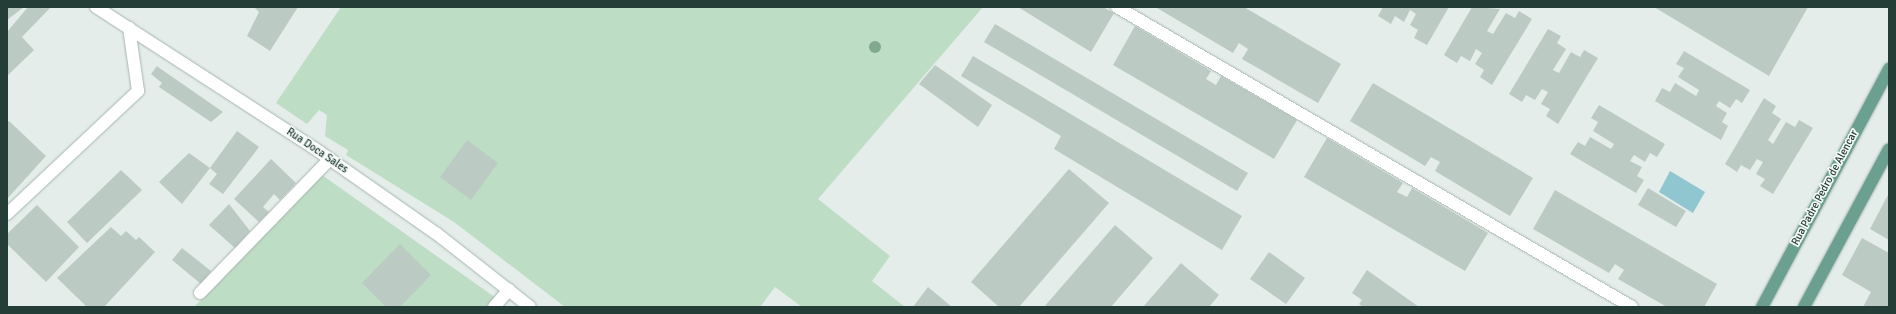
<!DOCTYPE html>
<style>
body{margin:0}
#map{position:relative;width:1896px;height:314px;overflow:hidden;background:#e4ede9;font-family:Signika,sans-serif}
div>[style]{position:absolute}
.green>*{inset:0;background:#beddc5}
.water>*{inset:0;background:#8fc6cf}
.building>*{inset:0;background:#bccac4}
.roads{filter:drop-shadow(0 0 1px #a7b5b0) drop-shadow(0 0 1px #a7b5b0)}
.service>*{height:12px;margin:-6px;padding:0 6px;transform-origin:6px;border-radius:6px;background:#fff}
.minor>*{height:12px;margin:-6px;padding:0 6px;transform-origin:6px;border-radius:6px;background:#fff}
.primary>*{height:12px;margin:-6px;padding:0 6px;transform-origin:6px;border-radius:6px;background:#6ba091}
.trees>*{width:12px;height:12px;margin:-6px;border-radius:50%;background:#81a990}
span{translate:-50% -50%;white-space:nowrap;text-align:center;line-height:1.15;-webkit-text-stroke:3.5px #f4f9f7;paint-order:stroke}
.street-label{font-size:11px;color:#243d36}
.frame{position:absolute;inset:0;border:8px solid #243d36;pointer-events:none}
</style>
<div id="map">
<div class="green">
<i style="clip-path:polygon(341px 7px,983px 7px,818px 199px,890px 256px,872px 281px,905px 307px,802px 307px,775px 287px,760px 307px,565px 307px,454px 222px,346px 155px,348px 150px,325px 136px,327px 115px,319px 110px,307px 124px,276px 103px)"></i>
<i style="clip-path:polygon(322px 175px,496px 298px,487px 307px,194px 307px)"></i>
</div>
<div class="water">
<i style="clip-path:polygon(1670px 171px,1705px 192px,1693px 213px,1659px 192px)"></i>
</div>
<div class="building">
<i style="clip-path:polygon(7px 7px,24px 7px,7px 20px)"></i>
<i style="clip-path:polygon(28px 7px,51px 7px,22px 37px,34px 50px,7px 76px,7px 32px)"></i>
<i style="clip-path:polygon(254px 7px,298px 7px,270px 51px,247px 36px,259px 12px)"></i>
<i style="clip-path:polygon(1018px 7px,1103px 7px,1114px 13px,1091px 52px)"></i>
<i style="clip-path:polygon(1244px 7px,1341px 64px,1318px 103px,1242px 59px,1248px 49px,1239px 43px,1233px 53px,1157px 8px)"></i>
<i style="clip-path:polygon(1383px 7px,1449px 7px,1427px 45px,1414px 38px,1418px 30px,1410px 25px,1416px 14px,1410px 10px,1404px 22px,1395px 16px,1391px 24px,1378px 16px)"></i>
<i style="clip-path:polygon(1472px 7px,1500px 9px,1487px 31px,1493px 34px,1506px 13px,1515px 18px,1519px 11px,1532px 19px,1492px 85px,1480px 77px,1484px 70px,1475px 64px,1482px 53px,1476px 49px,1470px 61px,1461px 56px,1457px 63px,1444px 55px)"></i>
<i style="clip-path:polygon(1654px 7px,1808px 7px,1769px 76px)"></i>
<i style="clip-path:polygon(995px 24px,1248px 173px,1237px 191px,984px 42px)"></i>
<i style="clip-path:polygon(1135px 26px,1211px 71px,1206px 79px,1216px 85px,1221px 76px,1297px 120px,1274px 159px,1113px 65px)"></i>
<i style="clip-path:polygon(1548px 29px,1561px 36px,1557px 43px,1566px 49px,1553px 70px,1559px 73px,1571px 52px,1580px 57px,1584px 50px,1598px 58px,1558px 124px,1546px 116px,1550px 109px,1541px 104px,1548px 92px,1542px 89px,1535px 100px,1526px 95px,1522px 102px,1509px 94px)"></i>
<i style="clip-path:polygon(1684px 51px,1750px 90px,1742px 103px,1736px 99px,1730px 108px,1719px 101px,1716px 106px,1727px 113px,1722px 122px,1728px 126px,1721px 140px,1655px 101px,1662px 88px,1670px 92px,1675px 83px,1696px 96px,1699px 90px,1678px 77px,1684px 68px,1676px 64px)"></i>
<i style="clip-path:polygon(973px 56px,1242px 216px,1222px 250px,1054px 149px,1061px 136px,961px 76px)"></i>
<i style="clip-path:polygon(935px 65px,992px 105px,978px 127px,919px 84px)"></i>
<i style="clip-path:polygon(157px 66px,158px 67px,223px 112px,211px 122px,159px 87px,162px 83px,151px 74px)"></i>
<i style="clip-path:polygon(1373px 83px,1533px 178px,1510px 216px,1435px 171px,1440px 162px,1431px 157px,1425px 166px,1350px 121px)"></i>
<i style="clip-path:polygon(1764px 98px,1776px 106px,1772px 113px,1781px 119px,1768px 140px,1773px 144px,1786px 122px,1795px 127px,1799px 120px,1813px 128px,1773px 194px,1760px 186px,1765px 179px,1756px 174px,1763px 162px,1757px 159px,1750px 170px,1741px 165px,1737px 172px,1725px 164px)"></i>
<i style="clip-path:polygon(1599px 105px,1665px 144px,1657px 157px,1650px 153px,1645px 162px,1634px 155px,1630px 161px,1642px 167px,1637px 176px,1644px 180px,1636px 193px,1570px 154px,1578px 142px,1585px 146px,1590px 137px,1611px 149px,1614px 144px,1593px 131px,1598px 122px,1591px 118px)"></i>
<i style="clip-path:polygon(9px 121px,46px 156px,7px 199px,7px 123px)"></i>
<i style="clip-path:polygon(237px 131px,259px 147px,223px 194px,209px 184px,217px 174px,210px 168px)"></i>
<i style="clip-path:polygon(1327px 138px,1403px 183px,1397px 192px,1407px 197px,1412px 188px,1488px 233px,1465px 271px,1304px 177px)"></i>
<i style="clip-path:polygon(467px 140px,498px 163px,471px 200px,440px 177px)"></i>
<i style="clip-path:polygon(189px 153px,210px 168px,182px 204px,159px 182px)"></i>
<i style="clip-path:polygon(271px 159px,296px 183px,280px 200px,274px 194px,263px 207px,269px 212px,259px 222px,234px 199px)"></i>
<i style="clip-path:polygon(1069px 169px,1109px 203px,1019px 307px,999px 307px,971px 282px)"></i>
<i style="clip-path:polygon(121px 170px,142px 190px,87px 243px,67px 222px)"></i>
<i style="clip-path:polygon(1648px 188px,1686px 211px,1676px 227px,1638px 205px)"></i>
<i style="clip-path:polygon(1555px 190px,1717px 284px,1704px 307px,1667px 307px,1618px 279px,1624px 270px,1615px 264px,1609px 273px,1533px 229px)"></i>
<i style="clip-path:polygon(1889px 193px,1889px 240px,1870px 229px)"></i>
<i style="clip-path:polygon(229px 204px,250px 231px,235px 248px,209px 225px)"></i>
<i style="clip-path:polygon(37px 205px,79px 247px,46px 282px,7px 244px,7px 234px)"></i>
<i style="clip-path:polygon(1115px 225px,1153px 258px,1111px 307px,1044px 307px)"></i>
<i style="clip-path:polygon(111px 227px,121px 236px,126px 231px,136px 240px,139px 237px,155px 252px,104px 307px,87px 307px,57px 278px)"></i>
<i style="clip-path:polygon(1862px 238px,1889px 253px,1889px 307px,1863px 307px,1871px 292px,1842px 275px)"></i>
<i style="clip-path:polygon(400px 244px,431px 275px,400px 307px,386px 307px,362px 283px)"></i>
<i style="clip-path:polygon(182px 248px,211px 271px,201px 284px,172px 260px)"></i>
<i style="clip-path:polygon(1269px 252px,1305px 278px,1286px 304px,1250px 279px)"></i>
<i style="clip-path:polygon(1181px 263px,1219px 295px,1209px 307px,1143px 307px)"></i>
<i style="clip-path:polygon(1367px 270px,1419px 307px,1363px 307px,1359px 304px,1362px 300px,1352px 293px)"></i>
<i style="clip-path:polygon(928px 287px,952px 307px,913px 307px)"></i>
</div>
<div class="roads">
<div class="service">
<i style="left:7px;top:214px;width:180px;rotate:-43.2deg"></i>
<i style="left:138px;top:91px;width:64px;rotate:-98.1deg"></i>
<i style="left:494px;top:307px;width:23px;rotate:-49deg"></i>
</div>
<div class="minor">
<i style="left:96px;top:7px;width:260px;rotate:32.9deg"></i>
<i style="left:314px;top:148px;width:150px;rotate:35deg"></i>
<i style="left:437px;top:234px;width:118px;rotate:38.1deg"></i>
<i style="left:1117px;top:7px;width:596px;rotate:30.22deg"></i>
<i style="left:200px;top:293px;width:187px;rotate:-45.9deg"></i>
</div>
<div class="primary">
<i style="left:1762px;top:307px;width:270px;rotate:-61.9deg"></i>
<i style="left:1804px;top:307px;width:179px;rotate:-61.7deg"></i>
</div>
</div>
<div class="trees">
<i style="left:875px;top:47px"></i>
</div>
<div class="street-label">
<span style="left:317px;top:151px;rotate:34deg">Rua Doca Sales</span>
<span style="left:1825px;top:188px;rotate:-62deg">Rua Padre Pedro de Alencar</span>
</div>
<div class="frame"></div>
</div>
